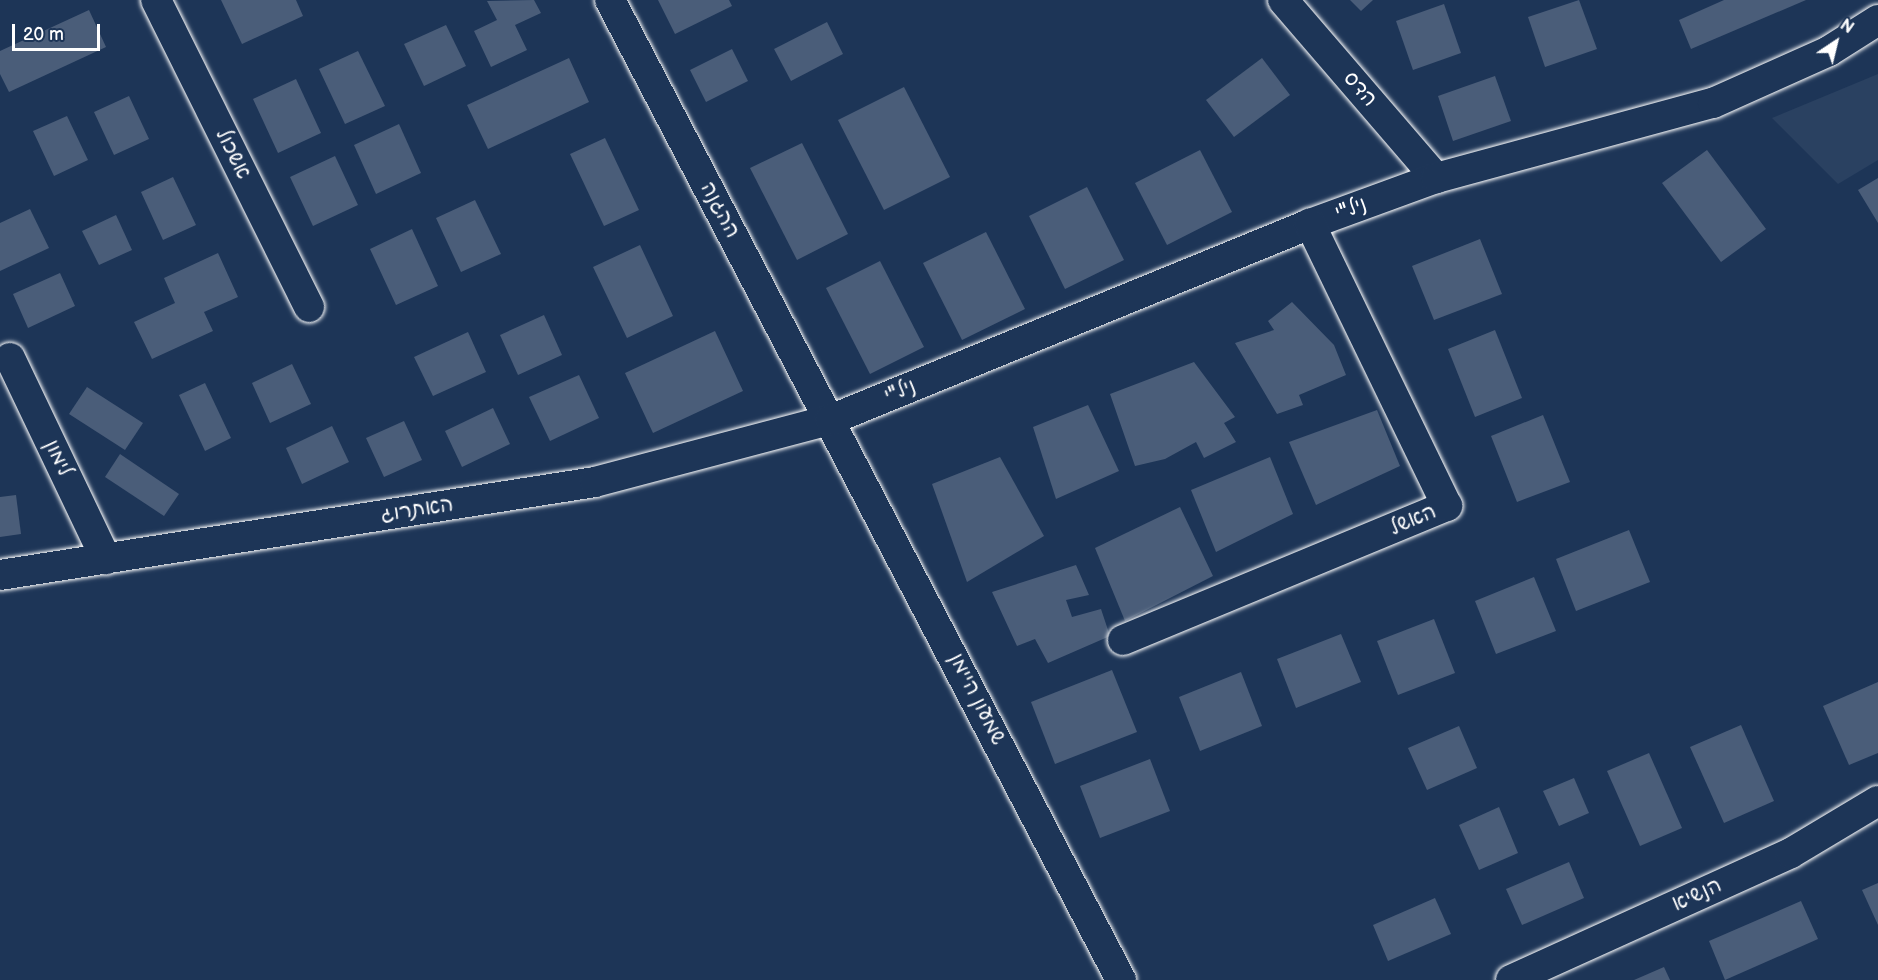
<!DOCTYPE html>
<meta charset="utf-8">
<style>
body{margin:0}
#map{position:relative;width:1878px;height:980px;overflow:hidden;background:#1d3557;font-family:"Balsamiq Sans","Playpen Sans Hebrew",sans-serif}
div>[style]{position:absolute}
.built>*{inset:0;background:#2a4161}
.building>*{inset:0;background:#4a5d79}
.roads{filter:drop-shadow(0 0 2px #fff) drop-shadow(0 0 2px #fff)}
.street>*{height:30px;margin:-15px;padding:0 15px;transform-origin:15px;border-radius:15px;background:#1d3557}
span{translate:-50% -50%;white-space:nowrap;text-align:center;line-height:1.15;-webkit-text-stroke:4.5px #1d3557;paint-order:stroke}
.street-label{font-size:21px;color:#fff}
.north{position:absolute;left:1806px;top:12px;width:60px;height:60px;-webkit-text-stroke:4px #1d3557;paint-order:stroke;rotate:35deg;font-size:16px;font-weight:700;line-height:24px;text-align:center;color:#fff}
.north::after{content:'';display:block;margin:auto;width:21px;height:27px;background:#fff;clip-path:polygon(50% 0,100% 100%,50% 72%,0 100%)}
.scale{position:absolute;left:12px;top:24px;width:88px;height:27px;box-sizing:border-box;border:3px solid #fff;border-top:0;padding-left:8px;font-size:18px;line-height:21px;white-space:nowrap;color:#fff;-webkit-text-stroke:4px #1d3557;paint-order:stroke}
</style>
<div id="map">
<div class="built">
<i style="clip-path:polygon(1878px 74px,1878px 160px,1838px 184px,1772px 118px)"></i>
</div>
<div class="building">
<i style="clip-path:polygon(221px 0,296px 0,303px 16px,242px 44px)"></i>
<i style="clip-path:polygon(534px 0,541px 13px,515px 25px,527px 50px,491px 67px,474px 31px,497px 20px,487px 1px)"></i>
<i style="clip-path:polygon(658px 0,729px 0,732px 6px,675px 34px)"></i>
<i style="clip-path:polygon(1350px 0,1373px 0,1361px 11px)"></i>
<i style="clip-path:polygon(1579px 0,1597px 49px,1545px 67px,1528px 17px)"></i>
<i style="clip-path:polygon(1724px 0,1806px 0,1691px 49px,1679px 20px)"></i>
<i style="clip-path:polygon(1444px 4px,1461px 53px,1413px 70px,1396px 21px)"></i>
<i style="clip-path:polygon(89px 10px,106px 47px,9px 92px,0 74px,0 51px)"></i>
<i style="clip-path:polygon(827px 22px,843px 54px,791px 81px,774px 49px)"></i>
<i style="clip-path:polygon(446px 25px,466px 66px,424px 86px,404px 44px)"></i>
<i style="clip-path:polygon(732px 49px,748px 81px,706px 102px,690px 70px)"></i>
<i style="clip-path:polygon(358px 51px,385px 106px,345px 124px,319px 69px)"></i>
<i style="clip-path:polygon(569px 58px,589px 102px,488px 149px,467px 105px)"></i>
<i style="clip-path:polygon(1262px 58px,1290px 95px,1234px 137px,1206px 100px)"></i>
<i style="clip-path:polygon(1495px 76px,1511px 121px,1453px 141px,1438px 96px)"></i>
<i style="clip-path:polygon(296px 79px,321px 133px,278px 153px,253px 99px)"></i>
<i style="clip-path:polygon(904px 87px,950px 177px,884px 210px,838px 120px)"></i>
<i style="clip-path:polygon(129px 96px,149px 139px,114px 155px,94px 112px)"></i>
<i style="clip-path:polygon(67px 116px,88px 160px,54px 176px,33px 131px)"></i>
<i style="clip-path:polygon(399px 124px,421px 173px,376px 194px,354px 145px)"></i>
<i style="clip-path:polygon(605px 138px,639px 210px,604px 226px,570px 154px)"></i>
<i style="clip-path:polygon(802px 143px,848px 234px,797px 260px,750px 168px)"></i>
<i style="clip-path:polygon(1200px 150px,1232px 212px,1167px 245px,1135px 183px)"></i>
<i style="clip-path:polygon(1707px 150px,1766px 229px,1721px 262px,1662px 183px)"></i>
<i style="clip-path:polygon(335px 156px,358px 205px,313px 226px,290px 177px)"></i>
<i style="clip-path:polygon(173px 177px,196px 225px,163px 240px,141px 192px)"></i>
<i style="clip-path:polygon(1878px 178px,1878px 223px,1858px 190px)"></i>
<i style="clip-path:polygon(1087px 187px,1124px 260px,1065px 289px,1029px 216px)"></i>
<i style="clip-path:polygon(475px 200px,501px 254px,461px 272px,436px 218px)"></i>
<i style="clip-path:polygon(30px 209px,49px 248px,0 271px,0 223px)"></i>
<i style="clip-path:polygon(116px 215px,132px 250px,99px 265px,82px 231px)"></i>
<i style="clip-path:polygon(412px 229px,438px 286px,396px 305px,370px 249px)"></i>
<i style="clip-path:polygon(986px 232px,1025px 309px,962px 340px,923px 263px)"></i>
<i style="clip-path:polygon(1480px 239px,1502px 294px,1434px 320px,1412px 266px)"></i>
<i style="clip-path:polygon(640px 245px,673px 316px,627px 338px,593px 267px)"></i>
<i style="clip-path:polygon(218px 253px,238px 297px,204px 312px,213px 331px,152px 359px,134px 322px,175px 303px,164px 278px)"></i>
<i style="clip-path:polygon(880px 261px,924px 347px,870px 374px,826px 288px)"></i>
<i style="clip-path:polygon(60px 273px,75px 306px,28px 328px,13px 294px)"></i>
<i style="clip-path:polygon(1292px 302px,1334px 345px,1346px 375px,1299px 395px,1303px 405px,1277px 414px,1235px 343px,1274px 330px,1268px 321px)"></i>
<i style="clip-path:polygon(544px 315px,562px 355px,518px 375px,500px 335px)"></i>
<i style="clip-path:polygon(1495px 330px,1522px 398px,1475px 417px,1448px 349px)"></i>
<i style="clip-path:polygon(715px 331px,743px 391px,653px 433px,625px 373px)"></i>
<i style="clip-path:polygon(468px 332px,486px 372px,433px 396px,414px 357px)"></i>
<i style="clip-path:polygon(1194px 362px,1235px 417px,1224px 423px,1236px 442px,1204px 458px,1196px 442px,1165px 459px,1135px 466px,1110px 394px)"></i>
<i style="clip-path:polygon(292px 364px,311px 404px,270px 423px,252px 383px)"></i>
<i style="clip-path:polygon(579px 375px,599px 418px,550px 441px,529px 397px)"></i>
<i style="clip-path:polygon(205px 383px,231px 438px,205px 451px,179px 395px)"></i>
<i style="clip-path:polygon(87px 387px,143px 423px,125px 450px,69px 414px)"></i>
<i style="clip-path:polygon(1088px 405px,1119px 471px,1056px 499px,1033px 427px)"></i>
<i style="clip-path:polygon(493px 408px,510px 444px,462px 467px,445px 431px)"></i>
<i style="clip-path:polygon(1377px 410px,1400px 466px,1316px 505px,1289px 442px)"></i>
<i style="clip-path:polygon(1543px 415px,1570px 482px,1517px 502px,1491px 436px)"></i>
<i style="clip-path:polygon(404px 421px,422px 460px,384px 477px,366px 438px)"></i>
<i style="clip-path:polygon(332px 426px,349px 462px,302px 484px,286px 448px)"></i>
<i style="clip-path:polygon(120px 454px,179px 494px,164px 516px,105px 477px)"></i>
<i style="clip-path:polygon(1000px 457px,1044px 536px,967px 582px,932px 484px)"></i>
<i style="clip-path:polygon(1270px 457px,1293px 514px,1216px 552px,1191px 490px)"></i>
<i style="clip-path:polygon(16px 495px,21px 534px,0 537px,0 497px)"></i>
<i style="clip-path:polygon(1180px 507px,1213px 576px,1125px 621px,1095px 548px)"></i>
<i style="clip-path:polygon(1629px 530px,1650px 582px,1576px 611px,1556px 559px)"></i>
<i style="clip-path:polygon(1076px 565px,1089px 595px,1066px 600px,1072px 617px,1101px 609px,1110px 636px,1048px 663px,1035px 639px,1017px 646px,992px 592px)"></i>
<i style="clip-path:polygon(1534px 577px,1556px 631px,1496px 654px,1475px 601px)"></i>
<i style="clip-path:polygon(1434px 619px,1455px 673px,1398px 695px,1377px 641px)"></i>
<i style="clip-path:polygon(1341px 634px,1361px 682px,1296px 708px,1277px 659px)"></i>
<i style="clip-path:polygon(1112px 670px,1137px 732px,1055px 764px,1031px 702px)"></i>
<i style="clip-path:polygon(1241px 672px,1262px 726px,1200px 751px,1179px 697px)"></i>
<i style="clip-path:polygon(1878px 682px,1878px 753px,1849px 765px,1823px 706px)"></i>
<i style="clip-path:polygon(1741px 725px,1774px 801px,1724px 823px,1690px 747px)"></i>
<i style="clip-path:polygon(1459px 726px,1477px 768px,1427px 790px,1408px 748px)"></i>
<i style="clip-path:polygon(1649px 753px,1682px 828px,1640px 846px,1607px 771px)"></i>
<i style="clip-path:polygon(1150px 759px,1170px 811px,1100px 838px,1080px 786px)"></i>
<i style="clip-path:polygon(1574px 778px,1589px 813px,1559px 826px,1543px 791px)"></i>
<i style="clip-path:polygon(1499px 807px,1518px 853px,1479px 870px,1459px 825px)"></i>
<i style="clip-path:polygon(1569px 862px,1584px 898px,1522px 925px,1506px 889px)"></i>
<i style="clip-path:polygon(1878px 883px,1878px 925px,1862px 890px)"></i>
<i style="clip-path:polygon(1435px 898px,1451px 934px,1388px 961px,1373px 925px)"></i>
<i style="clip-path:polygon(1801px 901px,1818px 939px,1725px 980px,1709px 941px)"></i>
<i style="clip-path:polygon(1664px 967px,1670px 980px,1634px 980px)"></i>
</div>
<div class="roads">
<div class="street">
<i style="left:156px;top:0;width:343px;rotate:63.5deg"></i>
<i style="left:610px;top:0;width:1105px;rotate:62.46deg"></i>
<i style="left:1283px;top:0;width:235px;rotate:49.3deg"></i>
<i style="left:10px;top:358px;width:223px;rotate:64.5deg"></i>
<i style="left:0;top:575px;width:602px;rotate:-8.88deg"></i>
<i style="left:595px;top:482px;width:243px;rotate:-14.8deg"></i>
<i style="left:830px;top:420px;width:518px;rotate:-22.21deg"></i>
<i style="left:1310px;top:224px;width:134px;rotate:-20.1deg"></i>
<i style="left:1436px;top:178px;width:287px;rotate:-15.2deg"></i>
<i style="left:1713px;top:103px;width:127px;rotate:-24.1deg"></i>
<i style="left:1829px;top:51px;width:58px;rotate:-32.3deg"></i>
<i style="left:1123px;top:640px;width:351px;rotate:-22.5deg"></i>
<i style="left:1447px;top:506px;width:314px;rotate:-115.9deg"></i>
<i style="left:1511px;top:980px;width:307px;rotate:-24.4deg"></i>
<i style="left:1791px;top:853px;width:101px;rotate:-30.9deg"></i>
</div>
</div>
<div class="street-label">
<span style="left:1360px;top:89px;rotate:49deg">הדס</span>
<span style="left:233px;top:154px;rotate:63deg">אשכול</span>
<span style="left:1351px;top:209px;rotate:-20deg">ניל"י</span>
<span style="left:720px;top:210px;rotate:62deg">ההגנה</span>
<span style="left:900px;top:391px;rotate:-22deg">ניל"י</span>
<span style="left:58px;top:458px;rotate:64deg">לימון</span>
<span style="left:417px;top:510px;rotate:-9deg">האתרוג</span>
<span style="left:1413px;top:520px;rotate:-23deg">האשל</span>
<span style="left:977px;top:699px;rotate:63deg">שמעון היימן</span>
<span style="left:1697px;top:895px;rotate:-25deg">הנשיא</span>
</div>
<div class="north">N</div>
<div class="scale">20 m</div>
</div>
